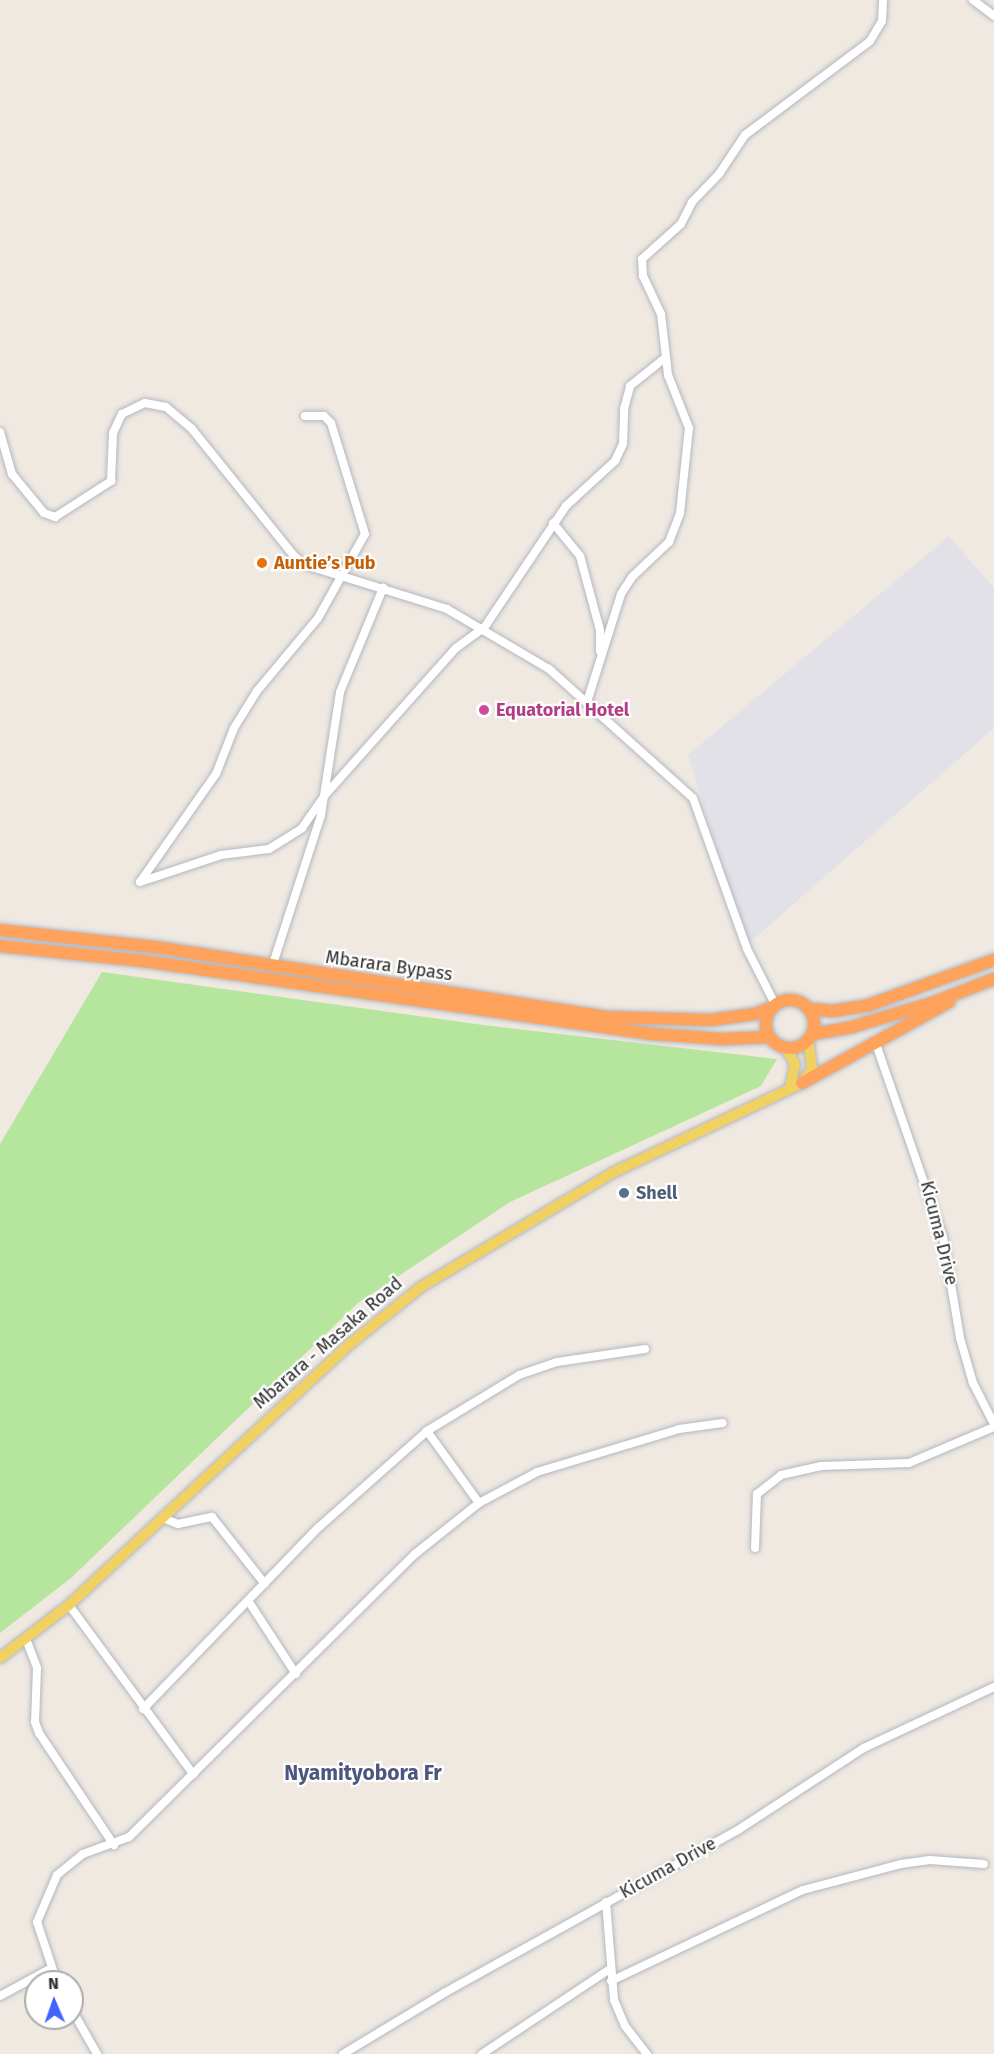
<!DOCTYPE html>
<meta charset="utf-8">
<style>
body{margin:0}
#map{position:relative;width:994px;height:2054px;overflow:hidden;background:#efe9e1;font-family:"Fira Sans",sans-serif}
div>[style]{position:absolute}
.industrial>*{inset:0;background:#e3e1e8}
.green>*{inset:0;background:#b6e59e}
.roads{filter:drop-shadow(0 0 2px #b4b7c1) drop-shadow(0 0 2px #b4b7c1)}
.minor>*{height:8px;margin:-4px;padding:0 4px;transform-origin:4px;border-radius:4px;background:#fff}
.major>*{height:10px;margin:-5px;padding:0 5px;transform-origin:5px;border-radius:5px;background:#f2d163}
.highway>*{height:12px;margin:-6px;padding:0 6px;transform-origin:6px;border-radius:6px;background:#ffa35c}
.highway>.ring{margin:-6px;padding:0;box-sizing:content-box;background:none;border:12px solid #ffa35c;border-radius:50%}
.dots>*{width:16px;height:16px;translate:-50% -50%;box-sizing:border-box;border:3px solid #fff;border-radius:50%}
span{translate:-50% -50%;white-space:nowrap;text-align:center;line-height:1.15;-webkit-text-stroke:4.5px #fff;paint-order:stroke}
.food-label{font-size:18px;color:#c56008;font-weight:700}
.left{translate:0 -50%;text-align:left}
.hotel-label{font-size:18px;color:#b23c85;font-weight:700}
.street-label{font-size:18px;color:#2e2e2e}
.service-label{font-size:18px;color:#4e5e75;font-weight:700}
.quarter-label{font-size:21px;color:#4d5680;font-weight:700}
.north{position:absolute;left:24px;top:1970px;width:60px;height:60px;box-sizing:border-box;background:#fff;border:2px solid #ababab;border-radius:50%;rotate:358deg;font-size:16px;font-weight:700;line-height:24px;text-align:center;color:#2e2e2e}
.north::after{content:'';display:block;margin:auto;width:21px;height:27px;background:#4264fb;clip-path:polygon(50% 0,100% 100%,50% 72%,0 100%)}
</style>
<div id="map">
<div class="industrial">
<i style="clip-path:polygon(949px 536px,994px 588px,994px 728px,747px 945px,688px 755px)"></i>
</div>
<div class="green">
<i style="clip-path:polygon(102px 972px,483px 1025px,777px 1059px,761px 1086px,510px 1202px,358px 1303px,71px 1578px,0 1633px,0 1144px)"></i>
</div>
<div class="roads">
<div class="minor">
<i style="left:973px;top:0;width:26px;rotate:37deg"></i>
<i style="left:0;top:432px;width:44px;rotate:74.1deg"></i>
<i style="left:12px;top:474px;width:50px;rotate:50.6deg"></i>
<i style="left:44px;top:513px;width:12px;rotate:20deg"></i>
<i style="left:55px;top:517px;width:67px;rotate:-32.7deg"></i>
<i style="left:111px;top:481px;width:48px;rotate:-87.6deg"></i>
<i style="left:113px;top:433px;width:21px;rotate:-65deg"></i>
<i style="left:122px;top:414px;width:25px;rotate:-26deg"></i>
<i style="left:145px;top:403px;width:21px;rotate:11deg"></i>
<i style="left:166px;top:407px;width:34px;rotate:40deg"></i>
<i style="left:192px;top:429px;width:163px;rotate:51.2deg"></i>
<i style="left:294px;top:556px;width:15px;rotate:37deg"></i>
<i style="left:306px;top:565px;width:148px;rotate:17.3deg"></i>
<i style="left:447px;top:609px;width:118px;rotate:30.5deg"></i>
<i style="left:549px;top:669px;width:193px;rotate:41.9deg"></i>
<i style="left:693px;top:798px;width:160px;rotate:70.3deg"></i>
<i style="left:747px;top:949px;width:62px;rotate:63deg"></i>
<i style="left:553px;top:523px;width:43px;rotate:50.7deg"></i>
<i style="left:580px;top:556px;width:77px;rotate:74.9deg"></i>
<i style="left:600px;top:630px;width:21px;rotate:90deg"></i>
<i style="left:587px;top:702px;width:113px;rotate:-72.5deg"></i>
<i style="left:621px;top:594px;width:20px;rotate:-57deg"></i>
<i style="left:632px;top:577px;width:51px;rotate:-43.4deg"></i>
<i style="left:669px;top:542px;width:31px;rotate:-69deg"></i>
<i style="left:680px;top:513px;width:85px;rotate:-84deg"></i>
<i style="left:689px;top:428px;width:57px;rotate:-111.6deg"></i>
<i style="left:668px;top:375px;width:61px;rotate:-96.5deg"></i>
<i style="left:661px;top:314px;width:42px;rotate:-115.3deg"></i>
<i style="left:643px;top:276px;width:17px;rotate:-93deg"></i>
<i style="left:642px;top:259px;width:52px;rotate:-41.9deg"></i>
<i style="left:681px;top:224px;width:25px;rotate:-63deg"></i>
<i style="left:692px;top:202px;width:39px;rotate:-46deg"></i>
<i style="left:719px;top:174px;width:47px;rotate:-56.3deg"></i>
<i style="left:745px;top:135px;width:156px;rotate:-36.9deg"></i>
<i style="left:870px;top:41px;width:23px;rotate:-59deg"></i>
<i style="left:882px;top:21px;width:21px;rotate:-87deg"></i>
<i style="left:140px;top:882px;width:85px;rotate:-18.4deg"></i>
<i style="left:221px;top:855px;width:48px;rotate:-7.1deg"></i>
<i style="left:269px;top:849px;width:39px;rotate:-32deg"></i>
<i style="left:302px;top:828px;width:40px;rotate:-55.1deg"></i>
<i style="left:325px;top:795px;width:197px;rotate:-48.3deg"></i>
<i style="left:456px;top:648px;width:34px;rotate:-36deg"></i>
<i style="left:484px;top:628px;width:147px;rotate:-56.1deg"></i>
<i style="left:566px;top:506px;width:67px;rotate:-42.6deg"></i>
<i style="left:615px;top:461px;width:19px;rotate:-65deg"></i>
<i style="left:623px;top:444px;width:35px;rotate:-88deg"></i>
<i style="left:624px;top:409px;width:24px;rotate:-75deg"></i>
<i style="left:630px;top:386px;width:45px;rotate:-38.7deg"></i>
<i style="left:140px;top:882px;width:132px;rotate:-54.9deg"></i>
<i style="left:216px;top:774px;width:49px;rotate:-68.6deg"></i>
<i style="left:234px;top:728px;width:44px;rotate:-58.1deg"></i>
<i style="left:257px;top:691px;width:95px;rotate:-50.1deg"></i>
<i style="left:318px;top:618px;width:96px;rotate:-60.8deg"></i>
<i style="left:365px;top:534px;width:116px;rotate:-107deg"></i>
<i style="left:331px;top:423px;width:10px;rotate:-135deg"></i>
<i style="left:324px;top:416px;width:19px;rotate:180deg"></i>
<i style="left:272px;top:967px;width:160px;rotate:-72.1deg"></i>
<i style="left:321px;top:815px;width:124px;rotate:-81.2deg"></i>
<i style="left:340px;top:692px;width:113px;rotate:-67.5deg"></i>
<i style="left:876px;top:1044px;width:204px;rotate:70.9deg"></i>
<i style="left:943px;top:1237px;width:102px;rotate:80.4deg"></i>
<i style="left:960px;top:1338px;width:47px;rotate:73.9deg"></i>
<i style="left:973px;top:1383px;width:46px;rotate:62.9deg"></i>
<i style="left:427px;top:1431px;width:89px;rotate:54.2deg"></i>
<i style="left:163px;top:1518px;width:16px;rotate:22deg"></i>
<i style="left:178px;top:1524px;width:35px;rotate:-12deg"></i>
<i style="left:212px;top:1517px;width:85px;rotate:51.7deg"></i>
<i style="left:755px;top:1548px;width:54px;rotate:-87.9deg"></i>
<i style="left:757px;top:1494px;width:31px;rotate:-38deg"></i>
<i style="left:781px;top:1475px;width:41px;rotate:-12.7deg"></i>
<i style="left:821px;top:1466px;width:88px;rotate:-2deg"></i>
<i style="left:909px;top:1463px;width:92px;rotate:-23deg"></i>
<i style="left:249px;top:1602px;width:86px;rotate:56.9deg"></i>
<i style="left:69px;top:1605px;width:210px;rotate:53.7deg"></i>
<i style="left:26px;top:1639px;width:31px;rotate:69deg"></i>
<i style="left:37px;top:1668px;width:54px;rotate:92.1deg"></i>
<i style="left:35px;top:1722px;width:12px;rotate:70deg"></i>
<i style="left:39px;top:1733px;width:135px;rotate:56.2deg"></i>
<i style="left:143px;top:1709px;width:253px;rotate:-46deg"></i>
<i style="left:319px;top:1527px;width:144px;rotate:-41.6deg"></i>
<i style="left:427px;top:1431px;width:108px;rotate:-31.3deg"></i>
<i style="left:519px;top:1375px;width:40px;rotate:-18.9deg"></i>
<i style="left:557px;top:1362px;width:89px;rotate:-8.4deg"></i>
<i style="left:606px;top:1902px;width:98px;rotate:85.3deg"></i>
<i style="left:614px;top:2000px;width:28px;rotate:67deg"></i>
<i style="left:625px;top:2026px;width:36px;rotate:52deg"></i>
<i style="left:611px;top:1981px;width:212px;rotate:-25.4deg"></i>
<i style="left:803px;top:1890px;width:101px;rotate:-14.9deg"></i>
<i style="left:901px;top:1864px;width:29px;rotate:-8deg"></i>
<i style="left:930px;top:1860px;width:54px;rotate:4.2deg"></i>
<i style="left:57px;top:1982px;width:63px;rotate:-108.4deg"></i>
<i style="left:37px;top:1922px;width:51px;rotate:-66.9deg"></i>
<i style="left:57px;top:1875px;width:33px;rotate:-39deg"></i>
<i style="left:83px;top:1854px;width:49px;rotate:-20.3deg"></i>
<i style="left:129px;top:1837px;width:402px;rotate:-44.7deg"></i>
<i style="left:415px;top:1554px;width:82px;rotate:-38.6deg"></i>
<i style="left:479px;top:1503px;width:66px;rotate:-28.1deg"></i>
<i style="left:537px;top:1472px;width:148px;rotate:-16.8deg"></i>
<i style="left:679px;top:1429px;width:44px;rotate:-7.8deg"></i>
<i style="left:0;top:1996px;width:57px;rotate:-28.4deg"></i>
<i style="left:72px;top:2010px;width:51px;rotate:60.4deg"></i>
<i style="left:343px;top:2054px;width:118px;rotate:-31.1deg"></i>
<i style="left:444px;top:1993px;width:336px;rotate:-29deg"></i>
<i style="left:738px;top:1830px;width:150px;rotate:-33.1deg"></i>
<i style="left:864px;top:1748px;width:144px;rotate:-25.1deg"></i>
<i style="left:482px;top:2054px;width:154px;rotate:-33.6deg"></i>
</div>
<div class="major">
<i style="left:786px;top:1048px;width:18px;rotate:61deg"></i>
<i style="left:795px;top:1064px;width:25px;rotate:101deg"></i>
<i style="left:0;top:1658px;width:87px;rotate:-37.5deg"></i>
<i style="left:69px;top:1605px;width:384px;rotate:-42.9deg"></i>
<i style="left:350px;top:1344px;width:91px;rotate:-38.8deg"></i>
<i style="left:421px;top:1287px;width:222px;rotate:-30.8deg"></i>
<i style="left:612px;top:1173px;width:210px;rotate:-25.3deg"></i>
<i style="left:802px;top:1083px;width:18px;rotate:-56deg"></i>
<i style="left:812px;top:1068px;width:27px;rotate:-98deg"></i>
</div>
<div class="highway">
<i style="left:0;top:930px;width:156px;rotate:6.3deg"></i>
<i style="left:155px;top:947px;width:455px;rotate:8.8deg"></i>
<i style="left:605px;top:1017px;width:106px;rotate:1.6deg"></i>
<i style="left:711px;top:1020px;width:44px;rotate:-7.8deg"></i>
<i style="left:755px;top:1014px;width:18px;rotate:-22deg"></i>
<i style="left:0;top:946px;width:144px;rotate:6deg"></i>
<i style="left:143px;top:961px;width:514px;rotate:8.16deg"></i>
<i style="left:652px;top:1034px;width:71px;rotate:4deg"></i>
<i style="left:723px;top:1039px;width:46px;rotate:-2.5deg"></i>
<i class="ring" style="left:766px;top:1000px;width:36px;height:36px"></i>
<i style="left:810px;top:1009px;width:23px;rotate:5deg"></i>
<i style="left:833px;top:1011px;width:36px;rotate:-9deg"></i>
<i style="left:869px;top:1005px;width:133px;rotate:-19.8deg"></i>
<i style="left:813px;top:1034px;width:40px;rotate:-10deg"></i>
<i style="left:852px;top:1027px;width:84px;rotate:-16.7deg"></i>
<i style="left:932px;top:1003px;width:66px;rotate:-21.2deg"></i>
<i style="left:802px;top:1083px;width:168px;rotate:-28.9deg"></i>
</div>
</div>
<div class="dots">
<i style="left:262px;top:563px;background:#e8710a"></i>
<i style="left:484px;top:710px;background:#d1479c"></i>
<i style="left:624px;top:1193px;background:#5c6f8a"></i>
</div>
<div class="food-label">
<span class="left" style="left:274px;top:563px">Auntie’s Pub</span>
</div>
<div class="hotel-label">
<span class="left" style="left:496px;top:710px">Equatorial Hotel</span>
</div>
<div class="street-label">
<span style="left:389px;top:966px;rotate:8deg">Mbarara Bypass</span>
<span style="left:939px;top:1233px;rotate:76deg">Kicuma Drive</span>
<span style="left:328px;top:1343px;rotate:-41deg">Mbarara - Masaka Road</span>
<span style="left:668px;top:1868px;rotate:-29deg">Kicuma Drive</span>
</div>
<div class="service-label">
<span class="left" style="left:636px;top:1193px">Shell</span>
</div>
<div class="quarter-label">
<span style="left:363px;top:1773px">Nyamityobora Fr</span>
</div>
<div class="north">N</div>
</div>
